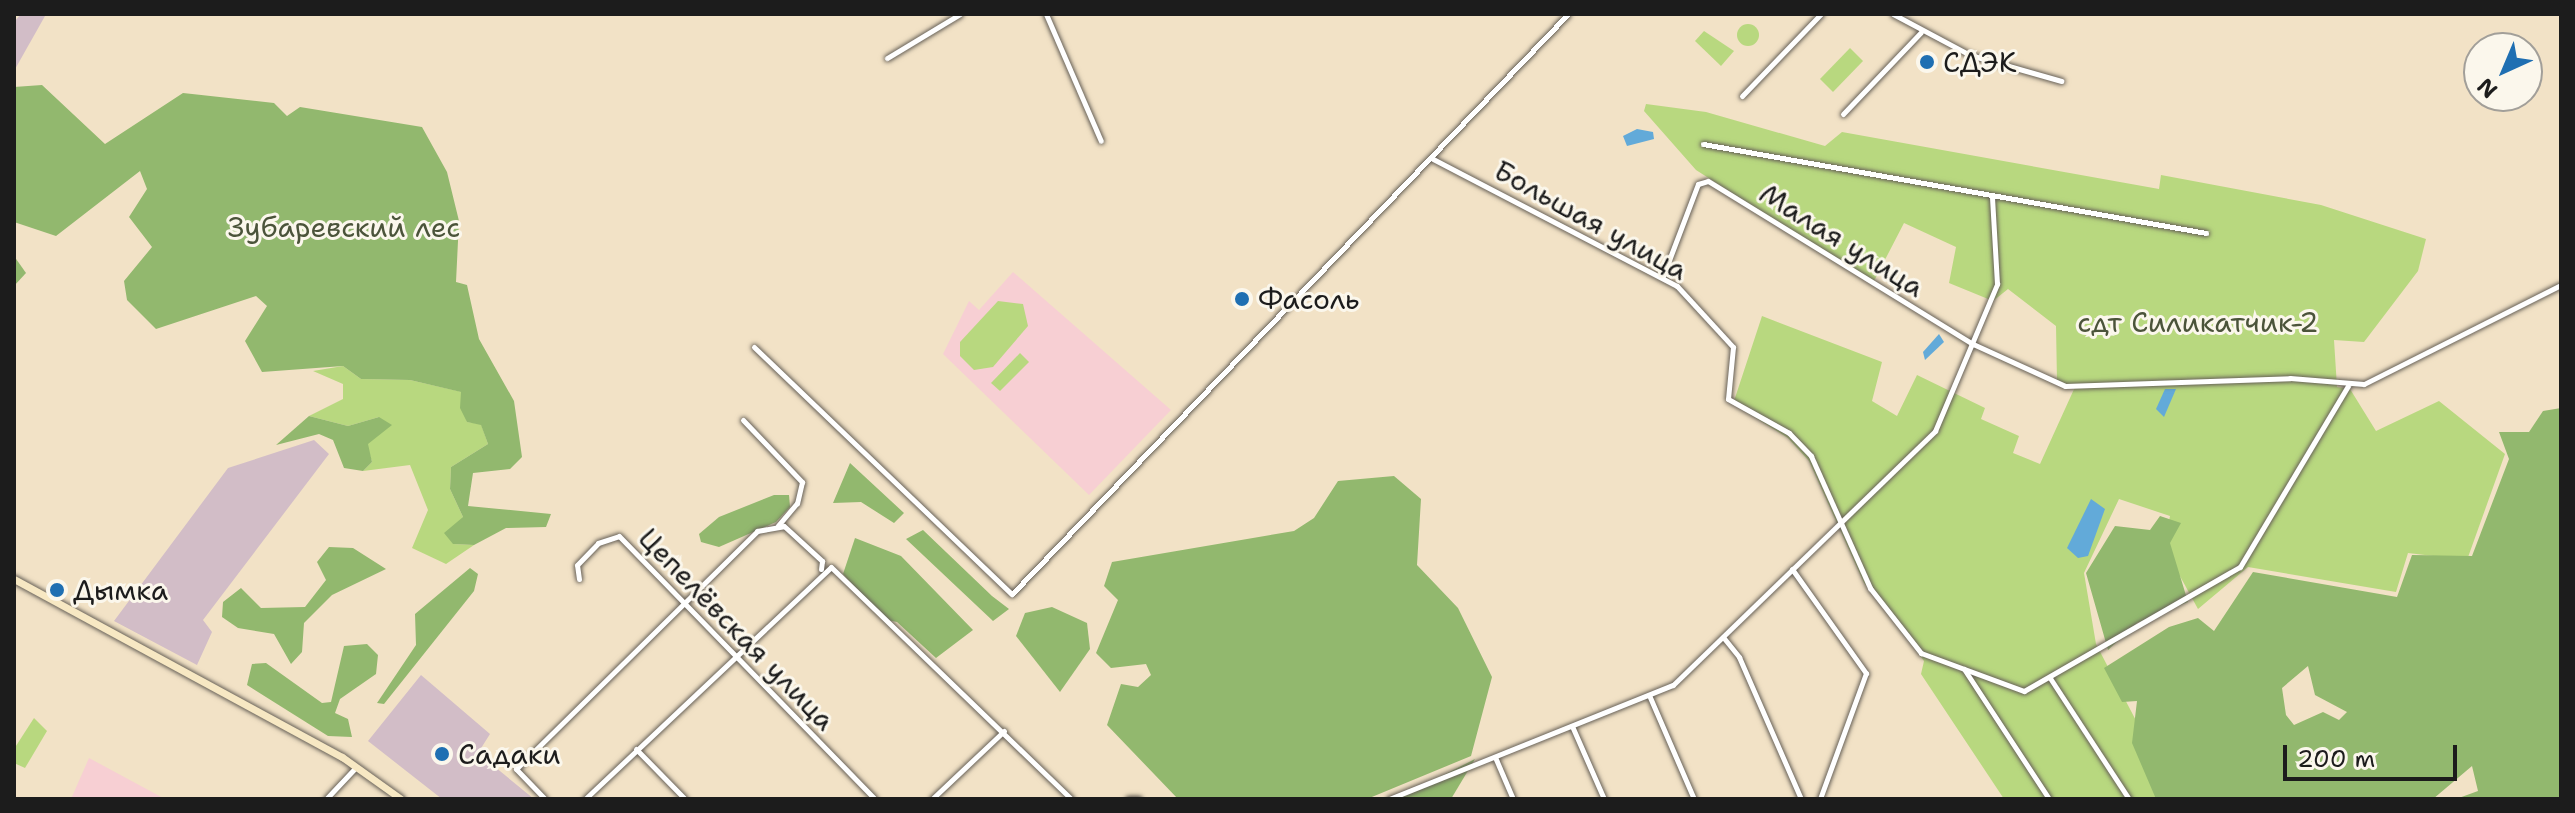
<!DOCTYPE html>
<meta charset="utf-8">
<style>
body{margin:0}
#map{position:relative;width:2575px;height:813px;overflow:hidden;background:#f2e2c6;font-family:"Shantell Sans",sans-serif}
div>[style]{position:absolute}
.built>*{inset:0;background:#f7cfd3}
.industrial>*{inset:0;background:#d2bdc7}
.green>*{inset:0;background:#b8d87f}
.round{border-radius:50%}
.forest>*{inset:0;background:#92b86e}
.water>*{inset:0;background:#62aad9}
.roads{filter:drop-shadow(0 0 2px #676158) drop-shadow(0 0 2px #676158)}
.minor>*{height:5px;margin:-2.5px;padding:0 2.5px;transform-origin:2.5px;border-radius:2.5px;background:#fff}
.secondary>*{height:7px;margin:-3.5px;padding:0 3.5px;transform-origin:3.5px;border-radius:3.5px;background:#f7e8c3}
.dots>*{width:22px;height:22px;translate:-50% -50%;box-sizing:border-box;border:4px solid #fbf7ec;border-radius:50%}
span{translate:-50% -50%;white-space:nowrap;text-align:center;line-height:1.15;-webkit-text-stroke:6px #fbf7ec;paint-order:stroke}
.poi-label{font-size:28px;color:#1c1c1c}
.left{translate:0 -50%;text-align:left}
.street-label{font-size:28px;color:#1c1c1c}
.park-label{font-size:28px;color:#4b543a}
.frame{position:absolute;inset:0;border:16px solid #1c1c1c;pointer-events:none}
.north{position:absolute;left:2463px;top:32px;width:80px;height:80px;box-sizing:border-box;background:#fbf7ec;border:2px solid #a29f99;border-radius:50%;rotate:224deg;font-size:22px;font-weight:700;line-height:32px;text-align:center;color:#1c1c1c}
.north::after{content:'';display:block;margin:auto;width:28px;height:36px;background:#1f6fb2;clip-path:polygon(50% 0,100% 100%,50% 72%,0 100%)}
.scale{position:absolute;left:2283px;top:745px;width:174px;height:36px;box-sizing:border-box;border:4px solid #1c1c1c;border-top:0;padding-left:10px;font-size:24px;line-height:28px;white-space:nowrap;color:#1c1c1c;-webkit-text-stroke:6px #fbf7ec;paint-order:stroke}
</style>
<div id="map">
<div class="built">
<i style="clip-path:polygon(1013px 272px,1171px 410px,1089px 495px,943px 354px,969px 301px,979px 310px)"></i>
<i style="clip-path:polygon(89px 758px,165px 799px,71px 799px)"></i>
</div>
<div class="industrial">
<i style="clip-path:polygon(21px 14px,45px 16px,14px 71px,14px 22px)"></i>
<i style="clip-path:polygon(314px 440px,329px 454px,203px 620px,212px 632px,197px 665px,114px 621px,228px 468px)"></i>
<i style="clip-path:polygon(421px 675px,490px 734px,478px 753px,534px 799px,442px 799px,368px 741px)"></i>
</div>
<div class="green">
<i class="round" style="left:1737px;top:24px;width:22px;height:22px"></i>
<i style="clip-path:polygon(1704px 31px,1734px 51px,1721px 66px,1695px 41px)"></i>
<i style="clip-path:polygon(1850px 48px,1863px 61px,1833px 92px,1820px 79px)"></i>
<i style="clip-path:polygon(1646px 104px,1706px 112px,1825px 146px,1842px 132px,2159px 189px,2161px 175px,2321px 205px,2426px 239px,2418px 271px,2364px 342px,2334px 340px,2337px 387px,2350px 389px,2376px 431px,2439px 401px,2505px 454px,2467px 560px,2408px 553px,2396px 592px,2248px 567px,2198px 609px,2164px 547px,2170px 516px,2119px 499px,2084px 573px,2096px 644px,2177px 799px,2004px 799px,1921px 674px,1924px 661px,1864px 583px,1809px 461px,1788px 438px,1733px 404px,1762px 316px,1882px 362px,1872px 401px,1897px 416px,1917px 375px,1985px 408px,1981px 419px,2019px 436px,2013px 453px,2040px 464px,2075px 387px,2057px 382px,2056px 326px,2008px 289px,1993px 301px,1949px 283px,1956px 247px,1904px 223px,1873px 283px,1696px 170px,1644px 111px)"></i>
<i style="clip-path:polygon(998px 301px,1023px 304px,1028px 326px,993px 367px,974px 370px,960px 356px,960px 342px)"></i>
<i style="clip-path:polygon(1020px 353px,1029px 362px,1000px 391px,991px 383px)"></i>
<i style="clip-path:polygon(343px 366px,361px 379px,410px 380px,462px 392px,467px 422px,481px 424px,488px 444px,451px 467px,450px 489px,463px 517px,453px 544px,474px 545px,446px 564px,412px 548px,428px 510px,410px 465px,363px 471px,372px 462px,367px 445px,379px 417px,348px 426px,309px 416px,343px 399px,343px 384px,313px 371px)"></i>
<i style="clip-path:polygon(34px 718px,47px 731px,25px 768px,14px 763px,14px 749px)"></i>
</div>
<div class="forest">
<i style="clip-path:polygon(42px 85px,105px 144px,183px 93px,274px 103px,287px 116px,300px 107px,422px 127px,447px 172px,459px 221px,456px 282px,467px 285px,479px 339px,514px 401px,522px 457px,510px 469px,473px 473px,468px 506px,551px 514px,546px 527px,506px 528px,474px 545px,453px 544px,444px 533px,463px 517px,450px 489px,451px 467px,488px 444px,481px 425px,467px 422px,460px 408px,461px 392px,410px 380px,361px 379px,343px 366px,262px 372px,245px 341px,267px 306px,256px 296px,156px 329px,127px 300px,124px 281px,152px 247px,129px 217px,147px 189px,140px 171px,56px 236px,14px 222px,14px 87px)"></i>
<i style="clip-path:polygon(14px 256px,26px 273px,14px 286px)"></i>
<i style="clip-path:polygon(evenodd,2561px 408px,2561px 799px,2456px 799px,2478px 791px,2472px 766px,2433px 799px,2156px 799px,2132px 743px,2137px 701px,2122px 702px,2104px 668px,2169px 627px,2198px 618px,2214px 631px,2253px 572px,2397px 597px,2412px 555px,2472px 556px,2509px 459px,2499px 432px,2529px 432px,2543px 411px,2561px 408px,2308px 666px,2315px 695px,2347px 712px,2339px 720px,2323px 712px,2294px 725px,2286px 715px,2282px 688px,2308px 666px)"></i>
<i style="clip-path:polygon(309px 416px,348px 426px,379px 417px,392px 425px,368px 444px,372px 462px,363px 471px,344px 468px,333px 440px,319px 434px,276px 445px)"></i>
<i style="clip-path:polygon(850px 463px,904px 513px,894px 523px,861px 502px,833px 503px)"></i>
<i style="clip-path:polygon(1394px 476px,1421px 499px,1417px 565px,1458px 608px,1492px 677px,1471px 756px,1367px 799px,1178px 799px,1107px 725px,1121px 684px,1138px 687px,1151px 675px,1146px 664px,1111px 668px,1096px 653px,1118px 600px,1104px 586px,1112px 562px,1294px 531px,1314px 518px,1338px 481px)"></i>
<i style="clip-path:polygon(774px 495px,789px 495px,790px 507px,776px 522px,719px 547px,701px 542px,699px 534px,719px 517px)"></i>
<i style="clip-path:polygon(2160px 516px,2181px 523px,2170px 543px,2188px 602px,2137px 623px,2108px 650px,2086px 573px,2115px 526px,2150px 530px)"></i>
<i style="clip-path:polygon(923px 530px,992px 596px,1009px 609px,993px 621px,906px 539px)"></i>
<i style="clip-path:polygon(855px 538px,901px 556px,973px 630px,936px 658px,897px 622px,882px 619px,843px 574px)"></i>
<i style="clip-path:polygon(329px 547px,353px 548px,386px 569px,332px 595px,304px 623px,302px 652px,291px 664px,274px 634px,238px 628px,222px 617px,223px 602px,241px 588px,261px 608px,305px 607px,326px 580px,317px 562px)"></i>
<i style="clip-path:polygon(470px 568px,478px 574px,474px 591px,384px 704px,377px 703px,416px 645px,415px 614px)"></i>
<i style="clip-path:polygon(1052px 607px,1087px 623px,1090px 649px,1060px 692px,1016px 636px,1025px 613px)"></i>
<i style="clip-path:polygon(367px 644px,378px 655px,376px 674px,340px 699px,335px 713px,348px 719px,352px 737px,328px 736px,247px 685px,252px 664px,266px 663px,322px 703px,331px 702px,344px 646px)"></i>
<i style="clip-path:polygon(1475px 759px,1451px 799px,1396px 799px)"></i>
</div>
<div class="water">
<i style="clip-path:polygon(1637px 129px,1653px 132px,1654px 139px,1627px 146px,1623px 136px)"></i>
<i style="clip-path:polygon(1939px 334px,1944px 342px,1925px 360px,1923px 352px)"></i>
<i style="clip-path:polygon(2165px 389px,2176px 389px,2164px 417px,2156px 409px)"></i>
<i style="clip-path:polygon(2091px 499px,2105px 509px,2088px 556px,2078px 558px,2067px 548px)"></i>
</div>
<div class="roads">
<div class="minor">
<i style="left:1046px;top:14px;width:138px;rotate:66.6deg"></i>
<i style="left:1893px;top:14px;width:87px;rotate:28deg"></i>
<i style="left:1970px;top:55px;width:95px;rotate:15.9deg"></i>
<i style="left:887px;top:58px;width:85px;rotate:-31.1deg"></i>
<i style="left:1742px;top:96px;width:114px;rotate:-46.1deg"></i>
<i style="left:1843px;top:114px;width:113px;rotate:-46.4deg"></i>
<i style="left:1703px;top:144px;width:511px;rotate:10.03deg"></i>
<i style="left:1433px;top:159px;width:275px;rotate:27.5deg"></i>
<i style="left:1677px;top:286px;width:83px;rotate:47.4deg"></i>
<i style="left:1733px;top:347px;width:52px;rotate:95.5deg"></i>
<i style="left:1728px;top:399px;width:70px;rotate:29.1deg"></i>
<i style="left:1789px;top:433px;width:32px;rotate:46deg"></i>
<i style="left:1811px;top:456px;width:145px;rotate:65.9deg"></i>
<i style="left:1870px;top:588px;width:83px;rotate:51.9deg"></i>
<i style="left:1921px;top:653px;width:110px;rotate:20.3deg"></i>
<i style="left:2024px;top:691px;width:249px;rotate:-29.9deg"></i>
<i style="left:2240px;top:567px;width:211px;rotate:-59.2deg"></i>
<i style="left:1663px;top:276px;width:98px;rotate:-69.2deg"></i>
<i style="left:1698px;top:184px;width:10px;rotate:-17deg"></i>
<i style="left:1708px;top:181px;width:311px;rotate:31.6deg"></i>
<i style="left:1973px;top:344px;width:101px;rotate:24.5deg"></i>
<i style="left:2065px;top:386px;width:225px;rotate:-2deg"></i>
<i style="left:2290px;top:378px;width:74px;rotate:4.6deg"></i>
<i style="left:2364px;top:384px;width:220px;rotate:-26.7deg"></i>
<i style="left:754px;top:347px;width:357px;rotate:43.8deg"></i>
<i style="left:1012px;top:594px;width:803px;rotate:-46.21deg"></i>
<i style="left:743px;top:420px;width:86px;rotate:46.4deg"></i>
<i style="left:802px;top:482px;width:22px;rotate:103deg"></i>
<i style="left:797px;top:503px;width:30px;rotate:130deg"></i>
<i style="left:1792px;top:569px;width:128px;rotate:54.6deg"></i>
<i style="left:1866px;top:673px;width:134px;rotate:110.1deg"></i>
<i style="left:579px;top:579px;width:14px;rotate:-98deg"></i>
<i style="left:577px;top:565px;width:30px;rotate:-46deg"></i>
<i style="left:598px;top:543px;width:22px;rotate:-18deg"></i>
<i style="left:619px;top:536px;width:367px;rotate:45.8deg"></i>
<i style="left:1723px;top:637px;width:26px;rotate:51deg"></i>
<i style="left:1739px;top:657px;width:155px;rotate:66.4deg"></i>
<i style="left:1964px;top:669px;width:155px;rotate:56.8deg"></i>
<i style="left:2050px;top:678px;width:145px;rotate:56.9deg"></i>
<i style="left:1649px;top:695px;width:113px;rotate:66.6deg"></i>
<i style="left:1572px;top:726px;width:80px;rotate:66.3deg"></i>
<i style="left:636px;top:749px;width:70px;rotate:45.6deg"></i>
<i style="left:1495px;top:757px;width:46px;rotate:66.8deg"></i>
<i style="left:326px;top:799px;width:44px;rotate:-46.8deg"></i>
<i style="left:545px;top:799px;width:42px;rotate:-134deg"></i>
<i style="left:516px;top:769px;width:339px;rotate:-44.6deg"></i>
<i style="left:757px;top:531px;width:27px;rotate:-10deg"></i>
<i style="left:784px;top:526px;width:52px;rotate:42.6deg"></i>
<i style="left:822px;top:561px;width:8px;rotate:97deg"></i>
<i style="left:585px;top:799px;width:338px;rotate:-43.3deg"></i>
<i style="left:831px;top:567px;width:334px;rotate:44deg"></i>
<i style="left:932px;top:799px;width:99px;rotate:-43.4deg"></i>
<i style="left:1128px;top:799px;width:11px"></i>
<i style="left:1389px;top:799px;width:306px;rotate:-21.9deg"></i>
<i style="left:1673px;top:685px;width:365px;rotate:-44.1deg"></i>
<i style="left:1935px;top:431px;width:160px;rotate:-67.1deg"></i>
<i style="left:1997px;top:284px;width:88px;rotate:-93.3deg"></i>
</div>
<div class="secondary">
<i style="left:14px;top:579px;width:373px;rotate:28.5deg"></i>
<i style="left:342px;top:757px;width:72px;rotate:35.4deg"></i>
</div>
</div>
<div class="dots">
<i style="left:1927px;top:62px;background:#1f6fb2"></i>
<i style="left:1242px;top:299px;background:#1f6fb2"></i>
<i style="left:57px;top:590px;background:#1f6fb2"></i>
<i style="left:442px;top:754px;background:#1f6fb2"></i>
</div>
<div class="poi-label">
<span class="left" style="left:1943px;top:62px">СДЭК</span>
<span class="left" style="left:1258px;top:299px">Фасоль</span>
<span class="left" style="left:73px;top:590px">Дымка</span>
<span class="left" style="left:458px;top:754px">Садаки</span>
</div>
<div class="street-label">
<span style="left:1591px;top:220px;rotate:29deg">Большая улица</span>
<span style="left:1842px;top:240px;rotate:32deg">Малая улица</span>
<span style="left:737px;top:629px;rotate:46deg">Цепелёвская улица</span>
</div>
<div class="park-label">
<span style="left:344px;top:227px">Зубаревский лес</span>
<span style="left:2198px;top:322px">сдт Силикатчик-2</span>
</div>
<div class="frame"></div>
<div class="north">N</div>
<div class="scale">200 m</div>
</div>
